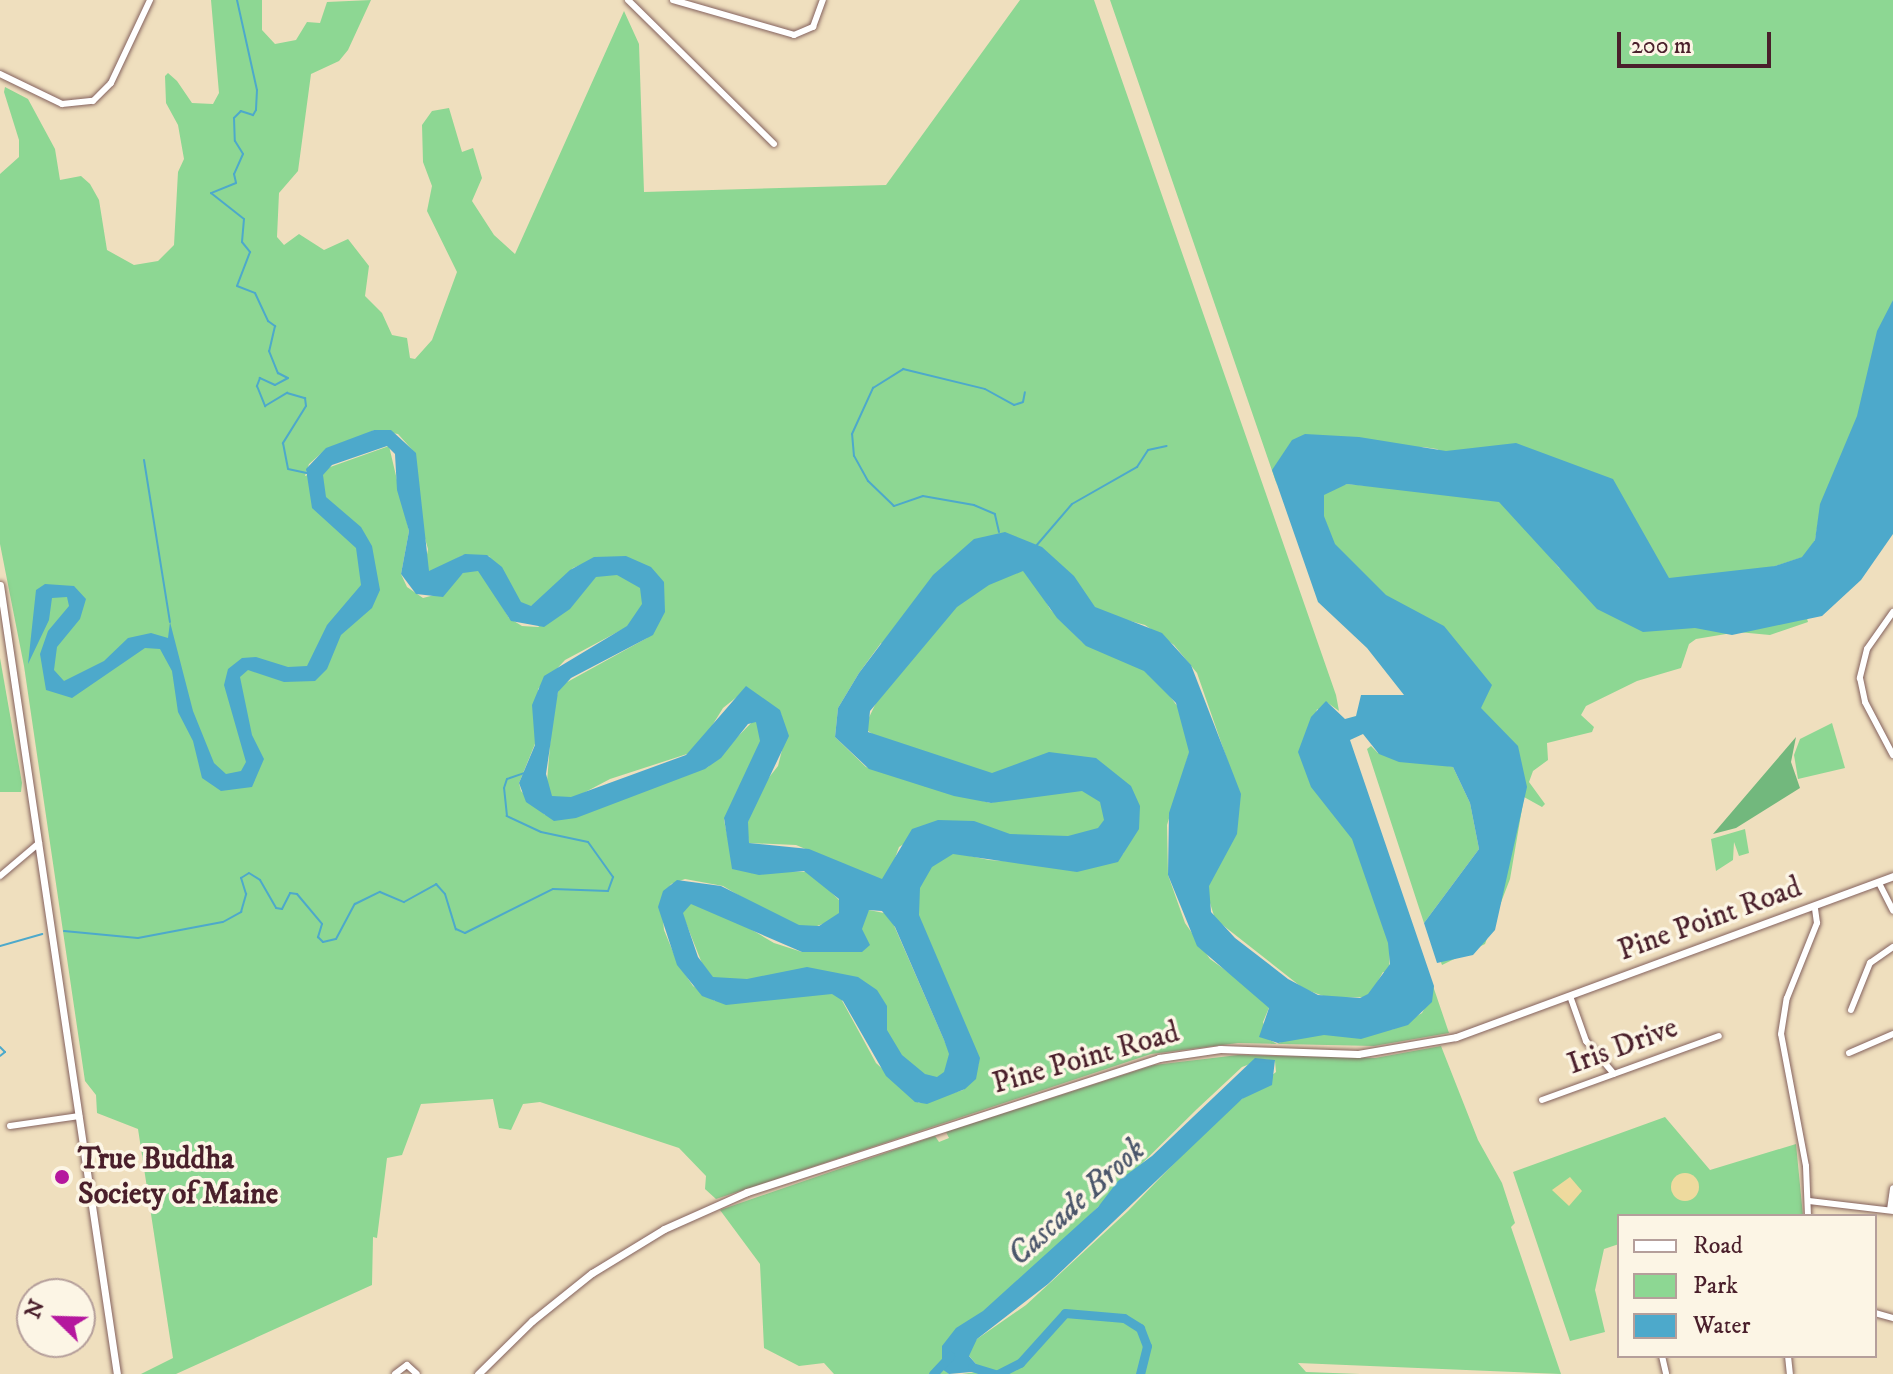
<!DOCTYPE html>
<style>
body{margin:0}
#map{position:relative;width:1893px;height:1374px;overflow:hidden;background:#efdfbe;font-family:"IM FELL DW Pica",serif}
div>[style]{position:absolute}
.green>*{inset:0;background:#8dd793}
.forest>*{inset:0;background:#72b87d}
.sand>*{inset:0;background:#eeda9e}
.round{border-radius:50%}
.water>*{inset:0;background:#4da9cb}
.stream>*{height:2px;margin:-1px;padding:0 1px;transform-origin:1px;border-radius:1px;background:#4da9cb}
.river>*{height:9px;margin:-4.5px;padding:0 4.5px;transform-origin:4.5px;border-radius:4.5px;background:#4da9cb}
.roads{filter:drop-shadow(0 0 2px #84625e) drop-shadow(0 0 2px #84625e)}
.minor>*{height:6px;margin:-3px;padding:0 3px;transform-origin:3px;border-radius:3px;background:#fff}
.major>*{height:7px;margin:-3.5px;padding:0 3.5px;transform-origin:3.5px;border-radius:3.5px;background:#fff}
.dots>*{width:22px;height:22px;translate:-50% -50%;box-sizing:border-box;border:4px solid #fcf5e5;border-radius:50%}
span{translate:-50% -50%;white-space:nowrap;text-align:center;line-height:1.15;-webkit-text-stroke:7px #fcf5e5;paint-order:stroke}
.street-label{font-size:30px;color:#4a1f2b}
.poi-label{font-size:30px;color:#4a1f2b;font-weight:700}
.left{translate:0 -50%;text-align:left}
.water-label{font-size:32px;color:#4b566b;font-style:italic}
.legend{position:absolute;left:1617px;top:1214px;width:260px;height:144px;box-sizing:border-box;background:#fcf5e5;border:2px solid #b59f9b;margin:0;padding:10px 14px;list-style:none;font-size:24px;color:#4a1f2b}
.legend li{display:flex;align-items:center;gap:16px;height:40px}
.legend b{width:40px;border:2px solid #b59f9b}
.north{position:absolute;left:16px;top:1278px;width:80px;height:80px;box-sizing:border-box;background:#fcf5e5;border:2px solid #b59f9b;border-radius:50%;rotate:293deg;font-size:22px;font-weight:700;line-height:32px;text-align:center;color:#4a1f2b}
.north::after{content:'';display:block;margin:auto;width:28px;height:36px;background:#b5179e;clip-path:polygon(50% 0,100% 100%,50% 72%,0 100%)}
.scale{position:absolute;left:1617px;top:32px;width:154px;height:36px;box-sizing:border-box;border:4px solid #4a1f2b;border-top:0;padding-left:10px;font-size:24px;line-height:28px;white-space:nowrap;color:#4a1f2b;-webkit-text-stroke:6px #fcf5e5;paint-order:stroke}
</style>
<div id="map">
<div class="green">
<i style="clip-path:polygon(211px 0,262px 0,262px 30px,275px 44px,296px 40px,307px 22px,320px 23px,327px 2px,371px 0,348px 50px,339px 61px,311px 74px,298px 171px,279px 193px,277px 237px,284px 245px,299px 234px,324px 250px,348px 239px,369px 266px,365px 296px,382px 313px,392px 335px,407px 338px,410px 358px,415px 359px,432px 340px,457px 272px,427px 211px,432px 186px,423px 162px,422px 125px,432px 111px,449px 108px,462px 152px,473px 148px,482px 178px,472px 201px,494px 235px,515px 254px,624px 11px,639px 44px,644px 192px,886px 185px,1020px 0,1094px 0,1336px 695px,1339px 711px,1328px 703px,1328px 716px,1317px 709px,1306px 763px,1357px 842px,1390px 944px,1389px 974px,1383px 972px,1369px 997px,1329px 998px,1304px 989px,1215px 919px,1205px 887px,1232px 838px,1238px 791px,1197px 673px,1174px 645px,1145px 625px,1089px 610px,1072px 579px,1037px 547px,999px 536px,952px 563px,887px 647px,881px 643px,859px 673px,838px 708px,835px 737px,866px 767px,990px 803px,1080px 782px,1106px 806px,1106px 828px,1073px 838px,1027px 839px,964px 826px,928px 829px,899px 847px,886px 883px,878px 886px,849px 867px,796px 845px,749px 843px,746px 826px,763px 785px,778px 766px,786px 734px,781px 714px,748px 688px,723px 708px,702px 742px,687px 754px,610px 779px,574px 798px,561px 801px,546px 794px,553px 708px,560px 686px,647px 638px,664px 605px,656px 575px,621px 557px,600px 557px,573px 568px,539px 604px,523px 608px,489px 556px,463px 555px,430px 573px,424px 571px,428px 549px,412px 493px,416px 454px,398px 434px,374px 430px,342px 448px,326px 449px,309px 464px,305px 476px,389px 446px,409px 531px,401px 574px,407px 587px,423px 598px,442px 593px,466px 570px,481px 571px,509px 618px,522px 626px,538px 627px,566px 608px,591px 576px,620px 574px,641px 583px,648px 599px,640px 620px,565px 660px,538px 689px,537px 739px,519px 783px,521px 791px,545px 815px,580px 815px,627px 792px,708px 767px,757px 717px,763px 726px,763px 740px,724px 820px,733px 863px,743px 870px,811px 872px,852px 913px,801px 932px,723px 886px,685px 879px,671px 884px,661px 900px,664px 930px,678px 964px,693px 986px,715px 1001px,816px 990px,839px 995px,876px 1063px,919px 1103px,963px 1090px,975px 1077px,979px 1062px,913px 904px,930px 861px,946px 851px,989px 860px,1087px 867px,1123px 854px,1137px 820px,1129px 790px,1096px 761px,1049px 757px,1005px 774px,992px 774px,886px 744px,864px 728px,884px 686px,956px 604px,993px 579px,1019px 568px,1030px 574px,1050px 609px,1082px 642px,1153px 673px,1183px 714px,1190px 750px,1167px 825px,1168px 875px,1185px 923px,1210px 959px,1271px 1003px,1263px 1022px,1268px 1039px,1277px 1044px,1310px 1029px,1346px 1037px,1394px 1029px,1422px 1013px,1431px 997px,1432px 983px,1449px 1033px,1374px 1046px,1238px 1043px,1151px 1054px,716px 1199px,705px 1189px,706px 1176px,679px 1148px,540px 1102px,523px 1104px,511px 1130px,499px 1128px,493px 1099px,421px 1104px,402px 1155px,387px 1158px,377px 1238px,373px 1237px,372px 1285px,176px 1374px,141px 1374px,173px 1358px,138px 1129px,97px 1113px,96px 1095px,85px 1081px,24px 666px,0 544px,0 174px,19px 157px,19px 140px,4px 92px,5px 87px,28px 99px,55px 149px,60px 180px,81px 176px,90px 184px,99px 200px,107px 250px,134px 265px,158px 261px,174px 245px,178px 172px,184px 159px,178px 125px,166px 103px,165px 76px,168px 73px,177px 81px,192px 103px,213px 104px,219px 93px)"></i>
<i style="clip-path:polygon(1110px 0,1893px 0,1893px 300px,1863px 407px,1821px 505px,1815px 540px,1806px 556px,1757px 572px,1670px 580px,1437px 449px,1423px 447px,1275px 474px,1277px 485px)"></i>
<i style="clip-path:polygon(1347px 484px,1481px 496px,1507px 504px,1559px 568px,1692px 628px,1806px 615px,1808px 622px,1770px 635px,1738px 632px,1696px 639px,1689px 644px,1681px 668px,1637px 681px,1586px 706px,1581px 715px,1594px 727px,1592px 732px,1547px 743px,1548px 760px,1533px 771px,1529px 782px,1545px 804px,1542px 807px,1524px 797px,1510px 879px,1485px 944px,1442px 965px,1439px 957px,1503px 879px,1383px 598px,1334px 544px,1322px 512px,1323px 491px)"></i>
<i style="clip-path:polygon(0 658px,22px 783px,21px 792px,0 792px)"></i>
<i style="clip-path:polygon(1832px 723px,1845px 768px,1798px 779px,1794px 755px,1800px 739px)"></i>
<i style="clip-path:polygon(1371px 746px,1378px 753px,1453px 767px,1470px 803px,1479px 849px,1424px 923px,1367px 749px)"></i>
<i style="clip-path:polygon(1745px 829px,1749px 853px,1739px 856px,1734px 842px,1733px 860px,1716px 871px,1711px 839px)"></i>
<i style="clip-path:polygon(686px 903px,710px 905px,774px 943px,802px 952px,818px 952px,869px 910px,889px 914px,955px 1065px,935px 1080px,909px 1066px,885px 1032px,887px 1011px,775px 974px,730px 984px,707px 976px,682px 913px)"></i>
<i style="clip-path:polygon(1441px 1046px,1478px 1140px,1502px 1183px,1515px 1223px,1511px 1227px,1561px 1374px,1298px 1363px,1306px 1372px,1360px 1374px,962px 1374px,982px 1371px,965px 1351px,977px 1339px,1026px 1305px,1128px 1211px,1219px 1117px,1276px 1072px,1275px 1061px,1263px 1059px,1242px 1067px,1197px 1109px,940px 1363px,949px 1374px,834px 1374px,824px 1363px,799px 1366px,764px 1348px,760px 1264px,720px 1210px,935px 1136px,939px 1142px,949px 1138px,946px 1132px,1154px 1065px,1238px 1055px,1375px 1058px)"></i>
<i style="clip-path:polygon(1665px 1117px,1710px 1170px,1796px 1144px,1803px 1216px,1619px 1216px,1619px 1244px,1604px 1249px,1595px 1290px,1605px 1332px,1570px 1341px,1513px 1172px)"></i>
</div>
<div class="forest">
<i style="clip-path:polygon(1796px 737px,1791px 762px,1800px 788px,1736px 828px,1713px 834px)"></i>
</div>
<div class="sand">
<i class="round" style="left:1671px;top:1173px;width:28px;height:28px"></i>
<i style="clip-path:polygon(1570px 1177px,1582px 1191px,1569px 1206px,1552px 1190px)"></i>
</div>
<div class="water">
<i style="clip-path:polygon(evenodd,1893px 300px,1893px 534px,1861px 580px,1822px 616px,1732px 635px,1695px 628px,1643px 632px,1597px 609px,1499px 502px,1347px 484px,1324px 495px,1324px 516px,1335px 544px,1386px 595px,1444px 626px,1492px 685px,1481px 708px,1518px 746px,1527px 787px,1495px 930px,1473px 955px,1437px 963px,1424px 923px,1479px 849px,1470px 803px,1453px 767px,1399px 762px,1379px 754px,1363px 734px,1350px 740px,1434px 986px,1432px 1002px,1408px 1025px,1361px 1039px,1324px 1035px,1278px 1043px,1259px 1037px,1269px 1008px,1197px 946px,1168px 875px,1169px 813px,1189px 752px,1176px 703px,1144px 671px,1086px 646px,1057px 618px,1023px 571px,989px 585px,957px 607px,870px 711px,868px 732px,992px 773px,1049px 752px,1096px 758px,1131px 786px,1140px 806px,1139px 829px,1118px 862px,1077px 872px,953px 854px,932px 867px,920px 888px,919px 915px,980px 1058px,976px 1079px,965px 1089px,927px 1104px,915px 1102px,886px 1076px,843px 1001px,832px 994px,726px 1005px,702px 996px,677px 965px,658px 907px,663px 891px,677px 880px,721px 886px,799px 925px,819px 926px,839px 913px,839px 899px,804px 871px,759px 875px,732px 869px,724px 818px,760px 741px,756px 722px,748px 724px,721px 758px,705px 769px,576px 818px,554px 821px,526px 802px,519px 783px,535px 745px,532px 705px,544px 676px,627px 626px,642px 604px,640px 588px,617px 575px,596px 577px,570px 609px,544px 627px,511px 621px,478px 571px,463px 573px,443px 597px,416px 594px,401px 574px,409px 531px,397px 490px,395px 454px,387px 446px,332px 465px,323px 475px,326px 497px,361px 527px,372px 546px,380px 590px,372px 608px,341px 635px,327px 669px,315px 681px,284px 682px,248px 670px,240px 677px,252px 735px,264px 759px,252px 787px,221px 791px,202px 778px,193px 741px,178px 712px,172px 671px,160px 649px,145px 648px,72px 698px,46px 690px,40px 654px,48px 631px,69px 606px,67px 597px,52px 598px,49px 620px,28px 664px,36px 590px,45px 584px,74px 586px,86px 599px,80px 619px,57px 647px,54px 670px,64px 681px,104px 661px,128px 638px,151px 633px,168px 638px,170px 622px,193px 711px,214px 763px,226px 774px,241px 771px,246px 762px,224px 685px,228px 669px,242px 658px,256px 657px,288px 667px,307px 666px,327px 625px,361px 585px,356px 548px,312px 508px,306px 469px,326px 448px,374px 430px,391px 430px,416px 453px,429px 571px,465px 554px,487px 555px,502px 567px,521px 602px,531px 606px,570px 570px,594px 557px,626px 556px,651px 567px,664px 582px,665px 612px,653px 635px,571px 678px,558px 692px,546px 774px,552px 796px,571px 797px,686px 755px,746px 686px,780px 710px,789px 736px,748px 822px,749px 843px,809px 849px,882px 879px,912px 829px,938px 820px,974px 821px,1010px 834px,1068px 836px,1098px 828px,1104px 820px,1100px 802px,1082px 791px,991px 803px,954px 796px,869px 769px,835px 737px,838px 708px,859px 673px,933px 575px,974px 539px,1005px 532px,1042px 547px,1074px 576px,1095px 607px,1162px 633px,1191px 665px,1241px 794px,1237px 834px,1209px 886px,1211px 912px,1235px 938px,1288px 979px,1318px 995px,1360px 998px,1368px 994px,1390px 964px,1388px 943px,1352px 839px,1311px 787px,1298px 752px,1311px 717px,1326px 701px,1345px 719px,1356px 716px,1361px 695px,1404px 695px,1367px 648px,1318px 602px,1272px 470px,1292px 440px,1305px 434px,1359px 437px,1446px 451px,1516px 443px,1613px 479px,1669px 578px,1775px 566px,1802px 557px,1815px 540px,1820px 504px,1857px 416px,1877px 331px,1893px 300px,691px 904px,802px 952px,862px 952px,870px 945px,862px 929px,869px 910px,882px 911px,895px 927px,944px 1040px,949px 1054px,944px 1072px,937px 1077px,925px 1074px,902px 1055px,887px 1030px,887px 1006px,877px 990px,858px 977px,807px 967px,747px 979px,713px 977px,698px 957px,683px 913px,691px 904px)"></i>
<i style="clip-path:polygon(1255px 1058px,1275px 1060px,1272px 1085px,1242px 1099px,1048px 1284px,977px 1339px,969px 1356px,982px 1371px,949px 1374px,942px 1369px,942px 1346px,956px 1328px,983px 1311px,1098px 1207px,1118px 1181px,1152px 1156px)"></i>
</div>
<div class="stream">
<i style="left:237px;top:0;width:92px;rotate:77.5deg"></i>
<i style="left:257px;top:90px;width:20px;rotate:93deg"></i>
<i style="left:256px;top:110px;width:6px;rotate:121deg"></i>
<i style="left:253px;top:115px;width:13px;rotate:-162deg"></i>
<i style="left:241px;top:111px;width:10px;rotate:135deg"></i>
<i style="left:234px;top:118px;width:23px;rotate:88deg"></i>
<i style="left:235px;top:141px;width:15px;rotate:58deg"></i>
<i style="left:243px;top:154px;width:22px;rotate:114deg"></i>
<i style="left:234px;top:174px;width:9px;rotate:77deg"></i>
<i style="left:236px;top:183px;width:27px;rotate:158deg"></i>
<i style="left:211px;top:193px;width:42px;rotate:38.2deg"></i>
<i style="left:244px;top:219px;width:23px;rotate:95deg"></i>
<i style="left:242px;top:242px;width:13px;rotate:51deg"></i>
<i style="left:250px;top:252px;width:36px;rotate:111deg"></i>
<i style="left:237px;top:286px;width:19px;rotate:21deg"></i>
<i style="left:255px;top:293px;width:31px;rotate:65deg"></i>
<i style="left:268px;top:321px;width:9px;rotate:36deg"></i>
<i style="left:275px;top:326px;width:26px;rotate:103deg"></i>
<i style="left:269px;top:351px;width:24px;rotate:68deg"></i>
<i style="left:278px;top:373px;width:11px;rotate:27deg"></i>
<i style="left:288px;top:378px;width:15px;rotate:152deg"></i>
<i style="left:275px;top:385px;width:17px;rotate:-155deg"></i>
<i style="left:260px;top:378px;width:9px;rotate:111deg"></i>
<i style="left:257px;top:386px;width:22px;rotate:68deg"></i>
<i style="left:265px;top:406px;width:26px;rotate:-31deg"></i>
<i style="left:287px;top:393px;width:19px;rotate:16deg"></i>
<i style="left:305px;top:398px;width:8px;rotate:83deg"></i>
<i style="left:306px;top:406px;width:44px;rotate:121.9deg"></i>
<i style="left:283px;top:443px;width:26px;rotate:79deg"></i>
<i style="left:288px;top:469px;width:19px;rotate:12deg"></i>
<i style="left:144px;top:460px;width:164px;rotate:80.9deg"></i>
<i style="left:999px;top:532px;width:18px;rotate:-103deg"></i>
<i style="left:995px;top:514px;width:23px;rotate:-157deg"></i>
<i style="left:974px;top:505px;width:52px;rotate:-170deg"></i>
<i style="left:923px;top:496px;width:31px;rotate:161deg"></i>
<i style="left:894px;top:506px;width:36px;rotate:-136deg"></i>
<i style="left:868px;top:481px;width:29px;rotate:-119deg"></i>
<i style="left:854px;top:456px;width:22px;rotate:-95deg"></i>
<i style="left:852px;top:434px;width:51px;rotate:-65.5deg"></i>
<i style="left:873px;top:388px;width:36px;rotate:-32deg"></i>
<i style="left:903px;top:369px;width:84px;rotate:13.7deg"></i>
<i style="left:985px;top:389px;width:33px;rotate:29deg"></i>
<i style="left:1014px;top:405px;width:9px;rotate:-18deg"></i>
<i style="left:1023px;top:402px;width:10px;rotate:-79deg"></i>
<i style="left:1036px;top:546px;width:55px;rotate:-49.4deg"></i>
<i style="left:1072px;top:504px;width:75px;rotate:-29.6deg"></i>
<i style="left:1137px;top:467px;width:20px;rotate:-57deg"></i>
<i style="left:1148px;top:450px;width:19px;rotate:-12deg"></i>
<i style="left:64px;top:931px;width:74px;rotate:5.4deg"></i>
<i style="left:138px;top:938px;width:86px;rotate:-10.7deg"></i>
<i style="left:223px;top:922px;width:21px;rotate:-29deg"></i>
<i style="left:241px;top:912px;width:19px;rotate:-74deg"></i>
<i style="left:246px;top:894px;width:17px;rotate:-107deg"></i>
<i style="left:241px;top:878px;width:9px;rotate:-32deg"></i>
<i style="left:249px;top:873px;width:13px;rotate:32deg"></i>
<i style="left:260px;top:880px;width:32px;rotate:60deg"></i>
<i style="left:276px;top:908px;width:6px;rotate:9deg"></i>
<i style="left:282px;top:909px;width:18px;rotate:-63deg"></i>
<i style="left:290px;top:893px;width:7px;rotate:8deg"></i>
<i style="left:297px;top:894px;width:39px;rotate:50deg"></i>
<i style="left:322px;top:924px;width:14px;rotate:107deg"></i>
<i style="left:318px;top:937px;width:7px;rotate:45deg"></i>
<i style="left:323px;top:942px;width:13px;rotate:-13deg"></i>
<i style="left:336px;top:939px;width:40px;rotate:-62deg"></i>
<i style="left:355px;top:904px;width:28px;rotate:-26deg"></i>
<i style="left:380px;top:892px;width:26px;rotate:23deg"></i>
<i style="left:404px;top:902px;width:37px;rotate:-29deg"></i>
<i style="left:436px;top:884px;width:13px;rotate:48deg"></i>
<i style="left:445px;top:894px;width:37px;rotate:73deg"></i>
<i style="left:456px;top:929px;width:10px;rotate:24deg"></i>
<i style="left:465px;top:933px;width:98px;rotate:-26.6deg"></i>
<i style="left:553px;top:889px;width:55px;rotate:2.1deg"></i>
<i style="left:608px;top:891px;width:15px;rotate:-70deg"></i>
<i style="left:613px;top:877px;width:43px;rotate:-125.5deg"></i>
<i style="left:588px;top:842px;width:48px;rotate:-168deg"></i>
<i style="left:541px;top:832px;width:38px;rotate:-155deg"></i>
<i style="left:507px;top:816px;width:28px;rotate:-96deg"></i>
<i style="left:504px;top:788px;width:9px;rotate:-72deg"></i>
<i style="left:507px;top:779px;width:18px;rotate:-19deg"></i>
<i style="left:0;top:946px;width:44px;rotate:-15.9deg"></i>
<i style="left:0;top:1047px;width:7px;rotate:45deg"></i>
<i style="left:5px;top:1052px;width:6px;rotate:141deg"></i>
</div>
<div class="river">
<i style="left:972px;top:1367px;width:24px;rotate:17deg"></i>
<i style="left:933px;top:1374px;width:25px;rotate:-47deg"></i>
<i style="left:998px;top:1374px;width:25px;rotate:-27deg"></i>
<i style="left:1020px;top:1363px;width:67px;rotate:-48deg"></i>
<i style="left:1065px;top:1313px;width:59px;rotate:4.8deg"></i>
<i style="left:1124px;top:1318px;width:19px;rotate:32deg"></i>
<i style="left:1140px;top:1328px;width:19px;rotate:69deg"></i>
<i style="left:1147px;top:1346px;width:29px;rotate:104deg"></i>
</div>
<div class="roads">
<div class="minor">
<i style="left:628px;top:0;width:205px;rotate:44.6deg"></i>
<i style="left:673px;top:0;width:126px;rotate:16.1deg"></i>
<i style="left:794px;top:35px;width:21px;rotate:-23deg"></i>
<i style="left:813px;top:27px;width:29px;rotate:-70deg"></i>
<i style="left:0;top:74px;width:69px;rotate:25.8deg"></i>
<i style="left:62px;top:104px;width:31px;rotate:-6deg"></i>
<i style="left:93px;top:101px;width:25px;rotate:-45deg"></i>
<i style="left:111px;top:83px;width:92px;rotate:-64.8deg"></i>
<i style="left:1893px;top:612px;width:45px;rotate:125.1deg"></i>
<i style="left:1867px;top:649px;width:30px;rotate:104deg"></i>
<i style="left:1860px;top:678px;width:25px;rotate:78deg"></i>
<i style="left:1865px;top:702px;width:60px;rotate:62.2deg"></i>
<i style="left:0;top:876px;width:51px;rotate:-40.2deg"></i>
<i style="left:1879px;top:883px;width:31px;rotate:63deg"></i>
<i style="left:1570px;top:996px;width:48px;rotate:70.4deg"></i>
<i style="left:1586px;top:1041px;width:43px;rotate:49.7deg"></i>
<i style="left:1851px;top:1010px;width:51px;rotate:-68deg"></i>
<i style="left:1870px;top:963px;width:28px;rotate:-35deg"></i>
<i style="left:1849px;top:1053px;width:48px;rotate:-23.4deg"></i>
<i style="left:1542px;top:1100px;width:188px;rotate:-19.9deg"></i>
<i style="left:10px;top:1126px;width:70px;rotate:-8.2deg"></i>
<i style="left:1809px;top:1201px;width:85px;rotate:6.8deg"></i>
<i style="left:1890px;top:1210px;width:22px;rotate:-82deg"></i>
<i style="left:1808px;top:1216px;width:50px;rotate:-92.3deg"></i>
<i style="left:1806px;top:1166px;width:134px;rotate:-100.7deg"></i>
<i style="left:1781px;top:1034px;width:36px;rotate:-81deg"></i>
<i style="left:1787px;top:998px;width:81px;rotate:-68.2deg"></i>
<i style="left:1817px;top:923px;width:15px;rotate:-98deg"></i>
<i style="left:1875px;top:1313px;width:19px;rotate:16deg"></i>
<i style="left:1662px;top:1356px;width:18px;rotate:77deg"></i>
<i style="left:1788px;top:1356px;width:18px;rotate:84deg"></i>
<i style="left:395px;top:1374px;width:15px;rotate:-37deg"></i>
<i style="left:407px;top:1365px;width:13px;rotate:42deg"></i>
</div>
<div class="major">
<i style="left:0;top:585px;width:798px;rotate:81.57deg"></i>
<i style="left:478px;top:1374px;width:76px;rotate:-44.5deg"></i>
<i style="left:532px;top:1321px;width:77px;rotate:-38.7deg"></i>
<i style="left:592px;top:1273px;width:84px;rotate:-31.4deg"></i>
<i style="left:664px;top:1229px;width:91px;rotate:-24deg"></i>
<i style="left:747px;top:1192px;width:433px;rotate:-18deg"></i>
<i style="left:1159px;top:1058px;width:62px;rotate:-8.4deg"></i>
<i style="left:1220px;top:1049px;width:138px;rotate:2.1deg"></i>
<i style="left:1358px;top:1054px;width:99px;rotate:-9.8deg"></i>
<i style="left:1456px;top:1037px;width:466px;rotate:-20.2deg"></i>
</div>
</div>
<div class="dots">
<i style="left:62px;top:1177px;background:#b5179e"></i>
</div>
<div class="street-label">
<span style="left:1710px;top:920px;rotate:-20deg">Pine Point Road</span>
<span style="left:1623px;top:1047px;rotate:-20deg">Iris Drive</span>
<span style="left:1086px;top:1059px;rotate:-16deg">Pine Point Road</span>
</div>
<div class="poi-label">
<span class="left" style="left:78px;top:1177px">True Buddha<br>Society of Maine</span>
</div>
<div class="water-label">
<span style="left:1077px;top:1203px;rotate:-42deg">Cascade Brook</span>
</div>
<ul class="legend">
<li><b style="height:10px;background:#fff"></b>Road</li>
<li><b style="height:22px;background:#8dd793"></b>Park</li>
<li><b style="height:22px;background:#4da9cb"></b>Water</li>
</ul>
<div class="north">N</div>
<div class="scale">200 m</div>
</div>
